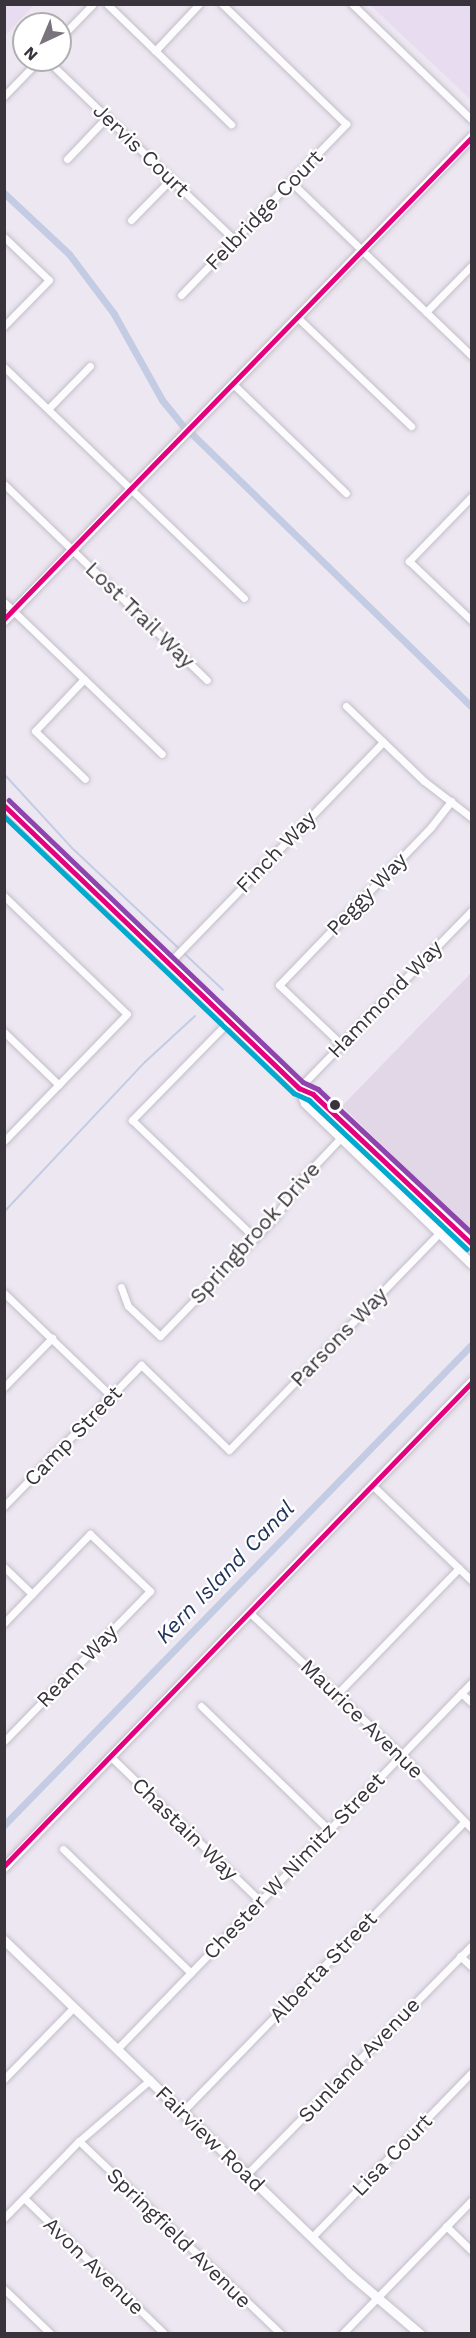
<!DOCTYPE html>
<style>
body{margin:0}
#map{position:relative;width:476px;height:2338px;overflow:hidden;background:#ede7f2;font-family:"Work Sans",sans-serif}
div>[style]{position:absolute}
.commercial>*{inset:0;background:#e2d7e7}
.built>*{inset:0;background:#e8ddf0}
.stream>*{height:2px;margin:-1px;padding:0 1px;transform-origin:1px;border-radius:1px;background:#c3cce3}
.canal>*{height:7px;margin:-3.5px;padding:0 3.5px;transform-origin:3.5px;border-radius:3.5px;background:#c3cce3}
.roads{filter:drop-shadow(0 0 2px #c3bec7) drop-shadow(0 0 2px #c3bec7)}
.street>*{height:7px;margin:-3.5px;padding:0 3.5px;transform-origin:3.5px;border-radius:3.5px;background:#fcfbfd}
.secondary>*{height:9px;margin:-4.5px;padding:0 4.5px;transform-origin:4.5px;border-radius:4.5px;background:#fcfbfd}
.bus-1>*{height:4.5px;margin:-2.25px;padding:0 2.25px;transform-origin:2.25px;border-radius:2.25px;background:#e5007d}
.bus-2>*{height:4.5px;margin:-2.25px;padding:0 2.25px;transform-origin:2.25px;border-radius:2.25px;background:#00a9ce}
.bus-3>*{height:4.5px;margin:-2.25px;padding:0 2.25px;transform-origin:2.25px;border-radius:2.25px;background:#8e44ad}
.dots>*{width:16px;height:16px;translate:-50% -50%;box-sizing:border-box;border:3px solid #fff;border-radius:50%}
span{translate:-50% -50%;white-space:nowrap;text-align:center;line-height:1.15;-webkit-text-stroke:4.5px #fff;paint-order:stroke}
.street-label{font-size:21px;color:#39343c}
.water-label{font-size:22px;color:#1e3259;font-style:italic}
.frame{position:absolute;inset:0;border:6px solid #39343c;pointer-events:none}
.north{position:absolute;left:12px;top:12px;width:60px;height:60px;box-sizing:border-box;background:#fff;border:2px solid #b0aeb1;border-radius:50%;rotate:224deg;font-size:16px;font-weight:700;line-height:24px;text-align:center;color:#39343c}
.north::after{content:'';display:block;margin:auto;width:21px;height:27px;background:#78737c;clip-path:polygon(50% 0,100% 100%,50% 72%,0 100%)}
</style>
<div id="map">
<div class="commercial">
<i style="clip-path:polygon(471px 973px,471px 1231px,342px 1106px)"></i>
</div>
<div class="built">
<i style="clip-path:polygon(5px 4px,34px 5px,5px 36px,4px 5px)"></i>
<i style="clip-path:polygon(370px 5px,471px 5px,471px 100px)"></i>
</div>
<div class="stream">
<i style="left:4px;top:774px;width:100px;rotate:47.4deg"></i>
<i style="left:72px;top:848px;width:207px;rotate:43.2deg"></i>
<i style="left:4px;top:1212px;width:206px;rotate:-46.8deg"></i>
<i style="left:145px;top:1062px;width:68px;rotate:-42.6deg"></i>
</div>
<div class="canal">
<i style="left:4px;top:193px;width:89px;rotate:43.2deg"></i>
<i style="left:69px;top:254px;width:75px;rotate:53.1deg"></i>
<i style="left:114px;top:314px;width:98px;rotate:60.8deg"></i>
<i style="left:162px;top:400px;width:33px;rotate:51deg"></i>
<i style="left:192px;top:434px;width:391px;rotate:44.3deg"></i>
<i style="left:4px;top:1825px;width:671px;rotate:-45.78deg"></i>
</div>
<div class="roads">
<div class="street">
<i style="left:107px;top:4px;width:173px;rotate:44.1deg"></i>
<i style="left:352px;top:4px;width:167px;rotate:44deg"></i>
<i style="left:60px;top:38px;width:47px;rotate:-45.9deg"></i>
<i style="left:155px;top:51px;width:64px;rotate:-46.9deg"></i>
<i style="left:47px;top:60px;width:260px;rotate:43.8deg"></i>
<i style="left:4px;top:96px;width:50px;rotate:-45.8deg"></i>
<i style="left:67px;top:159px;width:58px;rotate:-46.4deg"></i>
<i style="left:291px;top:182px;width:251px;rotate:43.9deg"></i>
<i style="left:131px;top:220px;width:57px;rotate:-45.7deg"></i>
<i style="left:4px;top:237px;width:62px;rotate:43.7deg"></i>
<i style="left:49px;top:280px;width:64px;rotate:134.4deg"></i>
<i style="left:181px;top:295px;width:238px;rotate:-46deg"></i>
<i style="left:346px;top:124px;width:173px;rotate:-135.9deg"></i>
<i style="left:426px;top:312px;width:66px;rotate:-45.6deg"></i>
<i style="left:297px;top:317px;width:158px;rotate:43.7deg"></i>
<i style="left:4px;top:367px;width:333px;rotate:43.9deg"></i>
<i style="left:233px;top:384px;width:157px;rotate:44deg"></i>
<i style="left:48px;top:409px;width:60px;rotate:-45.7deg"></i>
<i style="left:4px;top:484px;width:282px;rotate:44deg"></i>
<i style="left:472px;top:496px;width:91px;rotate:134.1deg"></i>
<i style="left:409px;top:561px;width:87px;rotate:43.6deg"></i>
<i style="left:4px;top:602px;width:219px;rotate:43.9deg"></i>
<i style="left:84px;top:679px;width:71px;rotate:133.3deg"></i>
<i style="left:35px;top:731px;width:69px;rotate:43.8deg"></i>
<i style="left:346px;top:706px;width:108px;rotate:43.9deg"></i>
<i style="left:424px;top:781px;width:61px;rotate:37.6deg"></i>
<i style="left:4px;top:896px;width:170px;rotate:43.8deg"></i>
<i style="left:127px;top:1014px;width:177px;rotate:134.1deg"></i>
<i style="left:169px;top:963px;width:308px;rotate:-45.9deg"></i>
<i style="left:229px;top:1021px;width:139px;rotate:134.4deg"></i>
<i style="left:132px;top:1120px;width:170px;rotate:43.8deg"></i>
<i style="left:4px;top:1032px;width:76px;rotate:43.9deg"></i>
<i style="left:342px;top:1045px;width:87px;rotate:-136.4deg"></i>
<i style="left:279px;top:985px;width:219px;rotate:-46.1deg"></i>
<i style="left:431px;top:827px;width:33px;rotate:-52deg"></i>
<i style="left:299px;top:1088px;width:248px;rotate:-45.8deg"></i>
<i style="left:121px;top:1287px;width:20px;rotate:70deg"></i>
<i style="left:128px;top:1306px;width:44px;rotate:43.2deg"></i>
<i style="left:160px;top:1336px;width:165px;rotate:-46deg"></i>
<i style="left:275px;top:1217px;width:44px;rotate:-55.2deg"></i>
<i style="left:300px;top:1181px;width:71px;rotate:-46.7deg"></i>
<i style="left:4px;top:1293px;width:149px;rotate:43.9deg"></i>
<i style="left:4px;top:1387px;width:69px;rotate:-45.6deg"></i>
<i style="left:372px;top:1485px;width:139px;rotate:43.8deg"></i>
<i style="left:4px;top:1506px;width:197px;rotate:-45.8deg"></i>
<i style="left:141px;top:1365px;width:122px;rotate:44deg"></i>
<i style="left:229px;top:1450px;width:316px;rotate:-45.9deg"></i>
<i style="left:4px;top:1567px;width:39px;rotate:44deg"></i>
<i style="left:250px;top:1613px;width:207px;rotate:43.2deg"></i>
<i style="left:401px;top:1755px;width:103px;rotate:46.2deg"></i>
<i style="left:4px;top:1623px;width:124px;rotate:-46deg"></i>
<i style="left:90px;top:1534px;width:83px;rotate:43.5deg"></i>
<i style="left:150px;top:1591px;width:209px;rotate:134.2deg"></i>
<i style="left:338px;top:1693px;width:174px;rotate:-45.9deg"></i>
<i style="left:461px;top:1693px;width:15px;rotate:42deg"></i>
<i style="left:201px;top:1706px;width:178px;rotate:44.1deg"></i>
<i style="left:110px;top:1756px;width:209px;rotate:44deg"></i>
<i style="left:63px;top:1849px;width:178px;rotate:44.1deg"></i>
<i style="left:460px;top:1956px;width:16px;rotate:43deg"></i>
<i style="left:117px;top:2049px;width:511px;rotate:-45.95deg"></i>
<i style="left:4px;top:2079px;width:100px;rotate:-45.8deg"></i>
<i style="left:182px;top:2112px;width:405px;rotate:-45.8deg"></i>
<i style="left:79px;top:2141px;width:279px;rotate:43.7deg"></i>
<i style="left:247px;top:2174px;width:321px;rotate:-45.5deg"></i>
<i style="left:24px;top:2198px;width:196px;rotate:44deg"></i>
<i style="left:4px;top:2218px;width:107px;rotate:-45.8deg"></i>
<i style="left:79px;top:2141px;width:94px;rotate:-40.7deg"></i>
<i style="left:446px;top:2226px;width:36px;rotate:44deg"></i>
<i style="left:312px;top:2237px;width:230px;rotate:-45.9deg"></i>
<i style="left:4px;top:2289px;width:65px;rotate:43.8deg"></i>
<i style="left:342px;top:2334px;width:187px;rotate:-45.9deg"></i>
</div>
<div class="secondary">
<i style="left:4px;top:620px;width:673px;rotate:-45.96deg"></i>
<i style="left:4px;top:805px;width:409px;rotate:43.8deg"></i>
<i style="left:299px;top:1088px;width:15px;rotate:23deg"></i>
<i style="left:313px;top:1094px;width:219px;rotate:43.3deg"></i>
<i style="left:299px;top:1088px;width:16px;rotate:68deg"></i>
<i style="left:305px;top:1103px;width:232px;rotate:44deg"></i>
<i style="left:4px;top:1867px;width:675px;rotate:-46.08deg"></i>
<i style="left:4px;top:1940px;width:482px;rotate:44deg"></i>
<i style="left:351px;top:2275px;width:91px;rotate:40.5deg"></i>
</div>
</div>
<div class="bus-1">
<i style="left:4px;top:619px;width:672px;rotate:-45.84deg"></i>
<i style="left:4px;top:805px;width:409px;rotate:43.8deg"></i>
<i style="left:299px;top:1088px;width:15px;rotate:23deg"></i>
<i style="left:313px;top:1094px;width:219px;rotate:43.3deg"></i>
<i style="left:4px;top:1866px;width:673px;rotate:-45.96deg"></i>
</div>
<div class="bus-2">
<i style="left:4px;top:816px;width:401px;rotate:43.7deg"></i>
<i style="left:294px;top:1093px;width:17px;rotate:25deg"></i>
<i style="left:309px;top:1100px;width:217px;rotate:43.3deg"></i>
</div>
<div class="bus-3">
<i style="left:9px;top:800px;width:407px;rotate:43.8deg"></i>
<i style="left:303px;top:1082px;width:17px;rotate:25deg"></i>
<i style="left:318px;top:1089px;width:211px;rotate:43.1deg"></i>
</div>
<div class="dots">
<i style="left:335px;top:1105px;background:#39343c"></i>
</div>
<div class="street-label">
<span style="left:141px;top:150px;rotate:44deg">Jervis Court</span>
<span style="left:264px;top:210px;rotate:-46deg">Felbridge Court</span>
<span style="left:140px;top:615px;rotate:44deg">Lost Trail Way</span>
<span style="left:276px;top:852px;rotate:-46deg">Finch Way</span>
<span style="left:367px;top:894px;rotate:-46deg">Peggy Way</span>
<span style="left:385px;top:999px;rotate:-46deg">Hammond Way</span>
<span style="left:255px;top:1233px;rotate:-48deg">Springbrook Drive</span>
<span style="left:339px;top:1337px;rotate:-46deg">Parsons Way</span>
<span style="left:73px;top:1436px;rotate:-46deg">Camp Street</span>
<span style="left:77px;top:1666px;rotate:-46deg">Ream Way</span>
<span style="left:362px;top:1719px;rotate:44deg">Maurice Avenue</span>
<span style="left:185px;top:1829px;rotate:44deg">Chastain Way</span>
<span style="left:294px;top:1866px;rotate:-46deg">Chester W Nimitz Street</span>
<span style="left:323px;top:1967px;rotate:-46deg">Alberta Street</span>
<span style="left:359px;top:2060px;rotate:-46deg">Sunland Avenue</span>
<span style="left:210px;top:2139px;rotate:44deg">Fairview Road</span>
<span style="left:392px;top:2155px;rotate:-46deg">Lisa Court</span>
<span style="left:179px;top:2238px;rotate:44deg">Springfield Avenue</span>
<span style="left:94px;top:2266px;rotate:44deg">Avon Avenue</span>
</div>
<div class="water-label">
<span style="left:225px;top:1572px;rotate:-46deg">Kern Island Canal</span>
</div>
<div class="frame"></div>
<div class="north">N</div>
</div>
